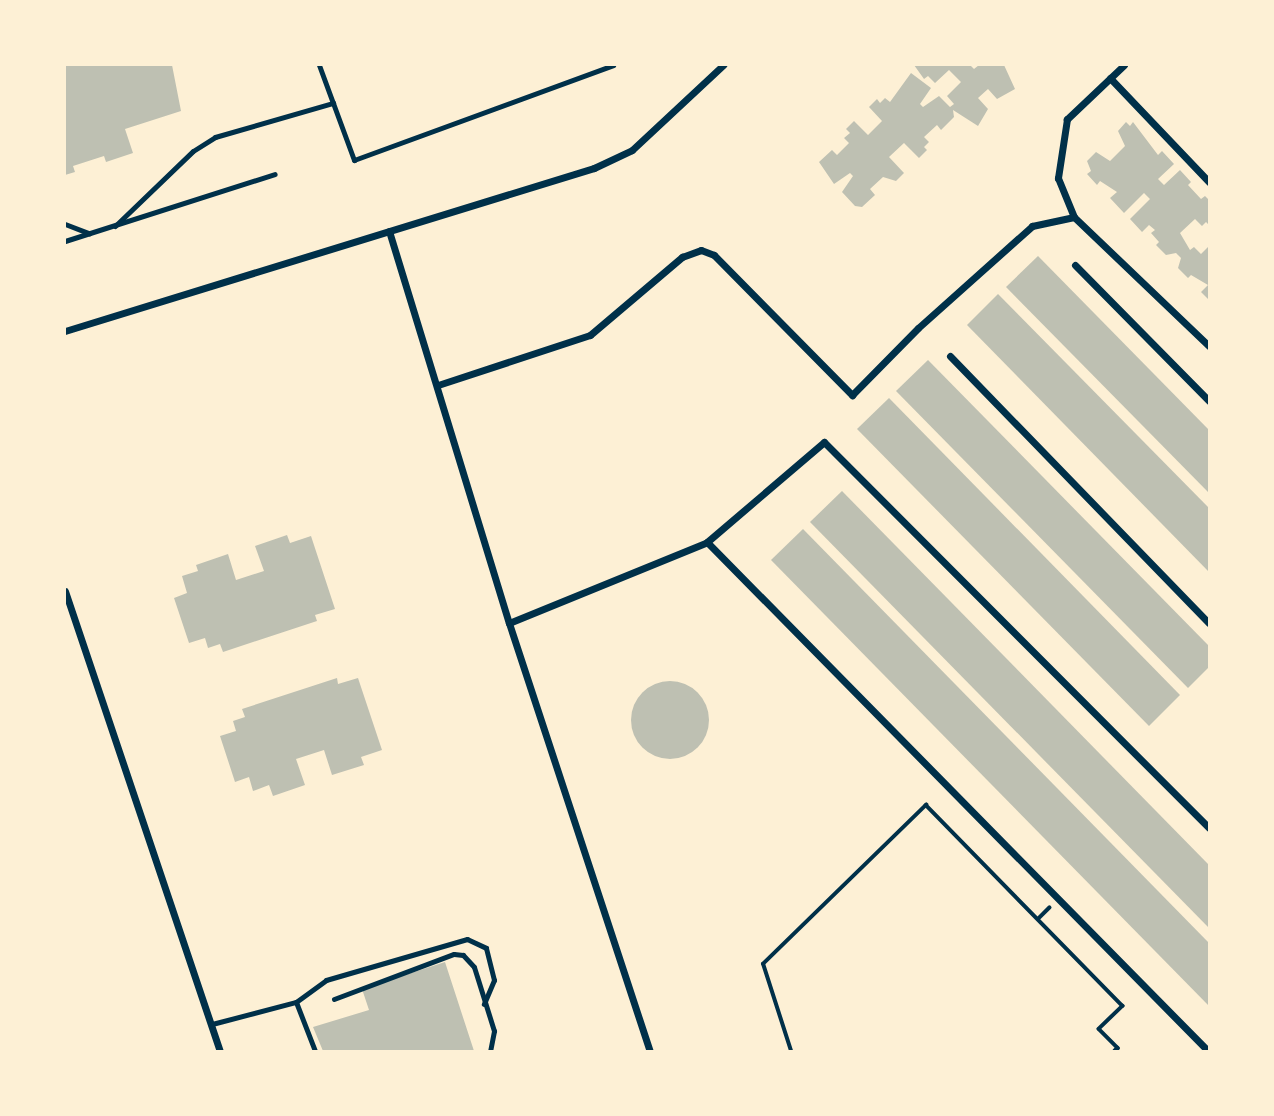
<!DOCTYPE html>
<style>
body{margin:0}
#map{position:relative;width:1274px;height:1116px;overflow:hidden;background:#fdf0d5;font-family:"Fira Sans",sans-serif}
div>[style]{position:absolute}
.building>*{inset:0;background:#bec0b2}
.round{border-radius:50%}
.path>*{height:3.5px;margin:-1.75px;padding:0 1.75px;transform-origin:1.75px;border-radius:1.75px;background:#003049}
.service>*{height:5px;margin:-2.5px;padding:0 2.5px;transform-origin:2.5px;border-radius:2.5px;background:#003049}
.minor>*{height:7px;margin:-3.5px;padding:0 3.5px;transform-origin:3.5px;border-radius:3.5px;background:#003049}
span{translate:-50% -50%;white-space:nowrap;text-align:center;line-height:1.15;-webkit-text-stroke:7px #fdf0d5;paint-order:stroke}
.frame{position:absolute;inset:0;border:66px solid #fdf0d5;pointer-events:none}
</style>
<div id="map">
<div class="building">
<i style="clip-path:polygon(65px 65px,172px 65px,181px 111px,125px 129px,133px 153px,106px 162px,104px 156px,73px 166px,75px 172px,65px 175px)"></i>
<i style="clip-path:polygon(914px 65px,970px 65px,974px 69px,979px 65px,1004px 65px,1015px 89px,997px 99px,988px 89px,978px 98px,988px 109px,978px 126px,953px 110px,954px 117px,941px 130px,937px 125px,924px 137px,929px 142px,924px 147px,927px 150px,919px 158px,904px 143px,889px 157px,904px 173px,896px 181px,883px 177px,870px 189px,875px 195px,862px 207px,855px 206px,842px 192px,853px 176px,850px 173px,834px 184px,819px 162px,832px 150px,837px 155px,849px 143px,844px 138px,850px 133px,846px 129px,854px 121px,868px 135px,882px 121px,869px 107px,877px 99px,880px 103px,885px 98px,890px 102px,911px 73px,931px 88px,920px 104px,923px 107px,939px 96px,950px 107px,954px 104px,947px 96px,961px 82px,949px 70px,935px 83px,928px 76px,924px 79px)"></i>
<i style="clip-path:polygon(1126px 122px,1130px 126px,1133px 122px,1158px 155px,1162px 151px,1174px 164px,1158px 179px,1164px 185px,1180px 170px,1191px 182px,1188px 185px,1201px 199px,1205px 196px,1209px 200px,1209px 225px,1206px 222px,1202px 226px,1195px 219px,1180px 233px,1190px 250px,1194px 247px,1201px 254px,1209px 246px,1209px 300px,1201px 292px,1208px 285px,1191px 275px,1188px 278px,1178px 268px,1181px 258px,1176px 253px,1166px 255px,1156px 245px,1159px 242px,1151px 233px,1155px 230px,1149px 225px,1142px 232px,1130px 219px,1150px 199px,1144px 193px,1124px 213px,1110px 198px,1117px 192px,1100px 181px,1097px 185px,1087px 174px,1091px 171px,1087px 161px,1096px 152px,1110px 161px,1125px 146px,1118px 131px)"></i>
<i style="clip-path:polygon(1038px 256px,1209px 430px,1209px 493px,1006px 287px)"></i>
<i style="clip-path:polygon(998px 294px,1209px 508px,1209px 572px,967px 325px)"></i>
<i style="clip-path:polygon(928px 360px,1209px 646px,1209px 667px,1188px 688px,896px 391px)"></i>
<i style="clip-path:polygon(889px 398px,1180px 695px,1149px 726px,857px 429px)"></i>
<i style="clip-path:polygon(842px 491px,1209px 865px,1209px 928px,810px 522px)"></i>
<i style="clip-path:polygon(803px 529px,1209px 943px,1209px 1006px,771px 560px)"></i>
<i style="clip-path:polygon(287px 535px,290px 543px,311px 536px,335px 609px,315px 615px,317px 621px,223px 652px,220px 644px,208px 648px,205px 638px,189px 643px,174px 598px,187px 593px,182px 576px,198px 571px,196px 565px,228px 554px,236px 580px,264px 571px,255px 546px)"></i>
<i style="clip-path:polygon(337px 678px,338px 684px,358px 678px,382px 750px,361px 757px,364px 765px,332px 775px,324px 750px,296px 759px,305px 785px,273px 796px,269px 785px,253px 791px,249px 777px,235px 782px,220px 736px,236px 731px,233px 721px,245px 717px,242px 709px)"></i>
<i class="round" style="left:631px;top:681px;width:78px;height:78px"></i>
<i style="clip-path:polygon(445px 962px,474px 1051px,323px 1051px,313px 1027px,369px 1010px,362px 989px)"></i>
</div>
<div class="path">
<i style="left:1038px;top:919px;width:16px;rotate:-45deg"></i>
<i style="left:791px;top:1051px;width:91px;rotate:-107.8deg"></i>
<i style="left:763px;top:964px;width:228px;rotate:-44.3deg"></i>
<i style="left:926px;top:805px;width:281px;rotate:45.6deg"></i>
<i style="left:1123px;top:1006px;width:33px;rotate:136deg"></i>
<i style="left:1099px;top:1029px;width:27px;rotate:45deg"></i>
<i style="left:1118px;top:1048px;width:4px;rotate:135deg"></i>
</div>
<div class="service">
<i style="left:319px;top:65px;width:40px;rotate:69.8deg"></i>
<i style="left:65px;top:224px;width:26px;rotate:21deg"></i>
<i style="left:115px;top:226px;width:108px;rotate:-43.9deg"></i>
<i style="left:193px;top:151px;width:26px;rotate:-32deg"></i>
<i style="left:215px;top:137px;width:123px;rotate:-16.1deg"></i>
<i style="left:333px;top:103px;width:61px;rotate:69.8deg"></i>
<i style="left:354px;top:160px;width:276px;rotate:-20.1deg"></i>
<i style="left:65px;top:241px;width:220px;rotate:-17.7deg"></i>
<i style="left:334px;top:999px;width:128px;rotate:-20.6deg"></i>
<i style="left:454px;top:954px;width:9px;rotate:6deg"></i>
<i style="left:463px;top:955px;width:16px;rotate:47deg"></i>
<i style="left:474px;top:967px;width:67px;rotate:72.6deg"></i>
<i style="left:494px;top:1031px;width:20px;rotate:101deg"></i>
<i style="left:296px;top:1002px;width:53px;rotate:68.8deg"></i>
<i style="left:212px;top:1024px;width:87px;rotate:-14.7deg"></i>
<i style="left:296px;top:1002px;width:37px;rotate:-36deg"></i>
<i style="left:326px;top:980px;width:147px;rotate:-16.2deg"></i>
<i style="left:467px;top:939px;width:21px;rotate:25deg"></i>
<i style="left:486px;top:948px;width:33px;rotate:76deg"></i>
<i style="left:494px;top:980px;width:26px;rotate:113deg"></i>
</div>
<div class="minor">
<i style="left:1124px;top:65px;width:79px;rotate:136.5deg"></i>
<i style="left:1067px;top:119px;width:60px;rotate:98.7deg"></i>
<i style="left:1058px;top:178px;width:42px;rotate:67.7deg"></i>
<i style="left:1074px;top:217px;width:187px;rotate:43.7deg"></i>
<i style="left:1110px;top:78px;width:144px;rotate:46.4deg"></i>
<i style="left:389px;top:231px;width:410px;rotate:73deg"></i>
<i style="left:509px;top:623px;width:451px;rotate:71.8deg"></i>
<i style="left:1075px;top:265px;width:191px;rotate:45.4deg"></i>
<i style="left:65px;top:331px;width:554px;rotate:-17.13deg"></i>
<i style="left:594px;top:168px;width:42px;rotate:-25.3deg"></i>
<i style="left:632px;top:150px;width:125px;rotate:-43deg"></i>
<i style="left:950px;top:356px;width:372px;rotate:45.9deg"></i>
<i style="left:438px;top:385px;width:160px;rotate:-18.2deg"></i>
<i style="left:590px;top:335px;width:121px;rotate:-40.3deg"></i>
<i style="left:682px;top:257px;width:20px;rotate:-20deg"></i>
<i style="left:701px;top:250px;width:14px;rotate:21deg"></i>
<i style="left:714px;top:255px;width:197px;rotate:45.4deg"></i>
<i style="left:852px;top:395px;width:94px;rotate:-45.4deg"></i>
<i style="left:918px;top:328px;width:153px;rotate:-41.8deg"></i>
<i style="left:1032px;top:226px;width:43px;rotate:-12.1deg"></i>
<i style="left:707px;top:542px;width:714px;rotate:45.45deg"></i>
<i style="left:65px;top:591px;width:485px;rotate:71.4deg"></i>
<i style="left:509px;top:623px;width:214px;rotate:-22.2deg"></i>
<i style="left:707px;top:542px;width:154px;rotate:-40.5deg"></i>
<i style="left:824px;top:442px;width:545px;rotate:45.07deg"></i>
</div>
<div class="frame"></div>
</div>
